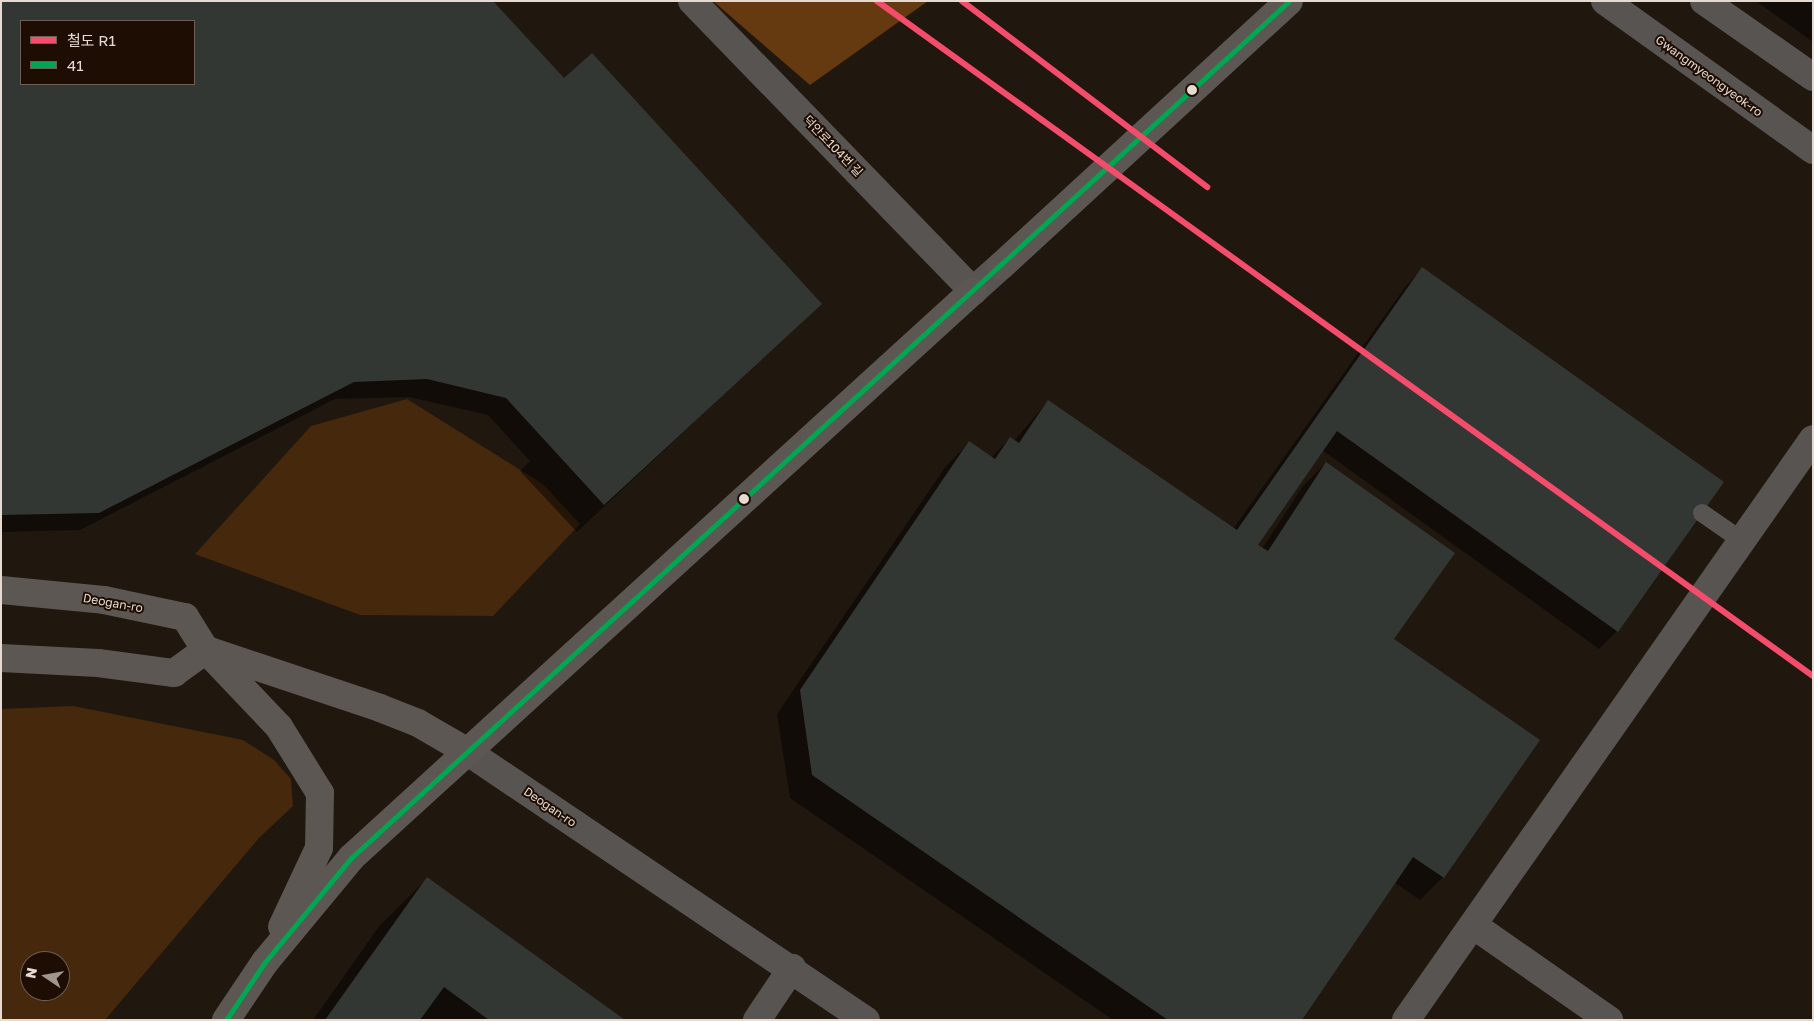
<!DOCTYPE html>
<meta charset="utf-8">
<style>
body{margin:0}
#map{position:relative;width:1814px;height:1021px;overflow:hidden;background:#20170f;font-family:"Golos Text","Noto Sans KR",sans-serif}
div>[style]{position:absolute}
.green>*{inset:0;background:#46280d}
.forest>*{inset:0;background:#663a10}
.shadow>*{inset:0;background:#0007}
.building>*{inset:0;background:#333734}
.service>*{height:18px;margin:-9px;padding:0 9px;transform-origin:9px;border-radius:9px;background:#585451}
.minor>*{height:28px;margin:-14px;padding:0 14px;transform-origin:14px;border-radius:14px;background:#585451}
.tertiary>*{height:28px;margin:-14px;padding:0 14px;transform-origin:14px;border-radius:14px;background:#585451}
.secondary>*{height:28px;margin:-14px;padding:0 14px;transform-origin:14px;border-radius:14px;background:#5c5752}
.bus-1>*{height:5px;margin:-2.5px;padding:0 2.5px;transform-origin:2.5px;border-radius:2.5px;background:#00a651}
.rail-1>*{height:6px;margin:-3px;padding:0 3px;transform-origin:3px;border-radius:3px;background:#f44d6c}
.dots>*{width:14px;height:14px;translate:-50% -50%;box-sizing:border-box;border:2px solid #1d0d02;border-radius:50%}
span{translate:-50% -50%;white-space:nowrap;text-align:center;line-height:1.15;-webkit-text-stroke:4px #1d0d02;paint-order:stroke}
.street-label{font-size:12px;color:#e6dad1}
.frame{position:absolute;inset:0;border:2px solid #e6dad1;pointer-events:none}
.legend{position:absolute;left:20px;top:20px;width:175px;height:65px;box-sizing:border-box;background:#1d0d02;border:1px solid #6d5f55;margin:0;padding:6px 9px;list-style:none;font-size:15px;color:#e6dad1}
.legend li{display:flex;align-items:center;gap:10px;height:25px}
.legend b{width:25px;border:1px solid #6d5f55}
.north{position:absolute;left:20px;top:951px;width:50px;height:50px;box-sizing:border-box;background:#1d0d02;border:1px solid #6d5f55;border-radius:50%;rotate:282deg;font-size:14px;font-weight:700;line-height:20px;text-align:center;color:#e6dad1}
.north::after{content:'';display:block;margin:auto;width:18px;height:22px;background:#a1968d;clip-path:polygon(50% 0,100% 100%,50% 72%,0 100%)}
</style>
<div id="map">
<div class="green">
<i style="clip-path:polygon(407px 399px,543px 484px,580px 524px,493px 616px,360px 615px,195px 554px,311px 426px)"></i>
<i style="clip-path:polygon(evenodd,73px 706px,243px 740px,274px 760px,291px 779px,293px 806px,259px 838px,105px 1020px,1px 1020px,1px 709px,73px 706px,30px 961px,60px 961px,60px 991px,30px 991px,30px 961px)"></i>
</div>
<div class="forest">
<i style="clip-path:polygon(713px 1px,928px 1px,810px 85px)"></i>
</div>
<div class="shadow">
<i style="clip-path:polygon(evenodd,1px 1px,492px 1px,564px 80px,820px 304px,577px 532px,520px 471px,530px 461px,488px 415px,409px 397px,335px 399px,80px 530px,1px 532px,1px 1px,21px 21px,194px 21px,194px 84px,21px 84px,21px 21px)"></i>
<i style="clip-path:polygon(1756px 1px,1813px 1px,1813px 42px)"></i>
<i style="clip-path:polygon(1422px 269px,1617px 631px,1599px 649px,1322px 450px,1257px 545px,1262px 549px,1303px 486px,1326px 463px,1393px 639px,1443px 877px,1420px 900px,1394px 882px,1301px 1020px,1113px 1020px,790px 798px,777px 714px,946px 466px,969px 443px,991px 458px,1010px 438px,1014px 441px,1048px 401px,1233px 529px,1405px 287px)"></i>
<i style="clip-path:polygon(427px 879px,622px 1020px,313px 1020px,380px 925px)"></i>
</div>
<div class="building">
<i style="clip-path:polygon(evenodd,1px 1px,493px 1px,564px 78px,592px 53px,822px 304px,604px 505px,506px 398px,427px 379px,354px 382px,99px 513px,1px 515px,1px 1px,21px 21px,194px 21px,194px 84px,21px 84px,21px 21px)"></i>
<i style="clip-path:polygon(1422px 267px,1724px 482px,1618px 632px,1337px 431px,1258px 545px,1268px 551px,1326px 462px,1455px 553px,1394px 639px,1540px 740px,1444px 878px,1413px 857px,1302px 1020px,1168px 1020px,812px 775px,800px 690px,969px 441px,995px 459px,1010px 437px,1019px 443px,1048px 400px,1237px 530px)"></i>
<i style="clip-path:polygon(427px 877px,625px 1020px,489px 1020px,444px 987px,420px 1020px,325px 1020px)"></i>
</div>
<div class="service">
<i style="left:1702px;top:513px;width:47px;rotate:34.7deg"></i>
</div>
<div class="minor">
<i style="left:692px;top:1px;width:404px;rotate:45.9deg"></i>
<i style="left:757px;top:1020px;width:63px;rotate:-56.1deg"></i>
</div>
<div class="tertiary">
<i style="left:1605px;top:1px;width:256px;rotate:35.6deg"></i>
<i style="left:1704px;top:1px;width:133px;rotate:34.9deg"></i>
<i style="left:973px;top:291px;width:38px;rotate:-42deg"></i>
<i style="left:468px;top:752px;width:480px;rotate:34deg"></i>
<i style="left:1473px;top:925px;width:166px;rotate:34.9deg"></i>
<i style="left:1406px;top:1020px;width:709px;rotate:-54.99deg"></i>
</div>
<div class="secondary">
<i style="left:1001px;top:266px;width:391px;rotate:-42.6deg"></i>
<i style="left:1px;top:590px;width:103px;rotate:5.5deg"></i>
<i style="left:104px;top:600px;width:83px;rotate:11.9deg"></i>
<i style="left:185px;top:617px;width:39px;rotate:58deg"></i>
<i style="left:206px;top:650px;width:106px;rotate:46.5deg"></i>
<i style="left:279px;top:727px;width:78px;rotate:58.2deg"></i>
<i style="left:320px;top:793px;width:55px;rotate:91deg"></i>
<i style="left:319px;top:848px;width:87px;rotate:115.1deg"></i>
<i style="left:210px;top:651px;width:179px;rotate:18.5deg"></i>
<i style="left:380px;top:708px;width:41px;rotate:21.5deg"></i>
<i style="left:418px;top:723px;width:58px;rotate:30.1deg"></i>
<i style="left:1px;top:658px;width:97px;rotate:3deg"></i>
<i style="left:98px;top:663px;width:77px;rotate:7.5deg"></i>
<i style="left:174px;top:673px;width:39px;rotate:-36deg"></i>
<i style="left:226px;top:1020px;width:70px;rotate:-56.1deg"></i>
<i style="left:265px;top:962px;width:136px;rotate:-50.4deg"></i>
<i style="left:352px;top:857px;width:840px;rotate:-42.35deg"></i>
</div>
<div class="bus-1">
<i style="left:226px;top:1020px;width:70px;rotate:-56.1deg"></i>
<i style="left:265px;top:962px;width:136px;rotate:-50.4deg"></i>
<i style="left:352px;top:857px;width:1269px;rotate:-42.41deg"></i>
</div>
<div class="rail-1">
<i style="left:877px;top:1px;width:1154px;rotate:35.8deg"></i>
<i style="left:962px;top:1px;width:308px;rotate:37.2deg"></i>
</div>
<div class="dots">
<i style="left:1192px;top:90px;background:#e6dad1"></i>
<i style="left:744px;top:499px;background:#e6dad1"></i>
</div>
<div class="street-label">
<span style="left:1709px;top:76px;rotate:36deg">Gwangmyeongyeok-ro</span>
<span style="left:833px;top:146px;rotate:46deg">덕안로104번 길</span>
<span style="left:113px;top:603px;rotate:10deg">Deogan-ro</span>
<span style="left:550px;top:807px;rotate:34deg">Deogan-ro</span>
</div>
<div class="frame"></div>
<ul class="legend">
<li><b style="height:6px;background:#f44d6c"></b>철도 R1</li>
<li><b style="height:6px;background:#00a651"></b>41</li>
</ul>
<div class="north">N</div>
</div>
